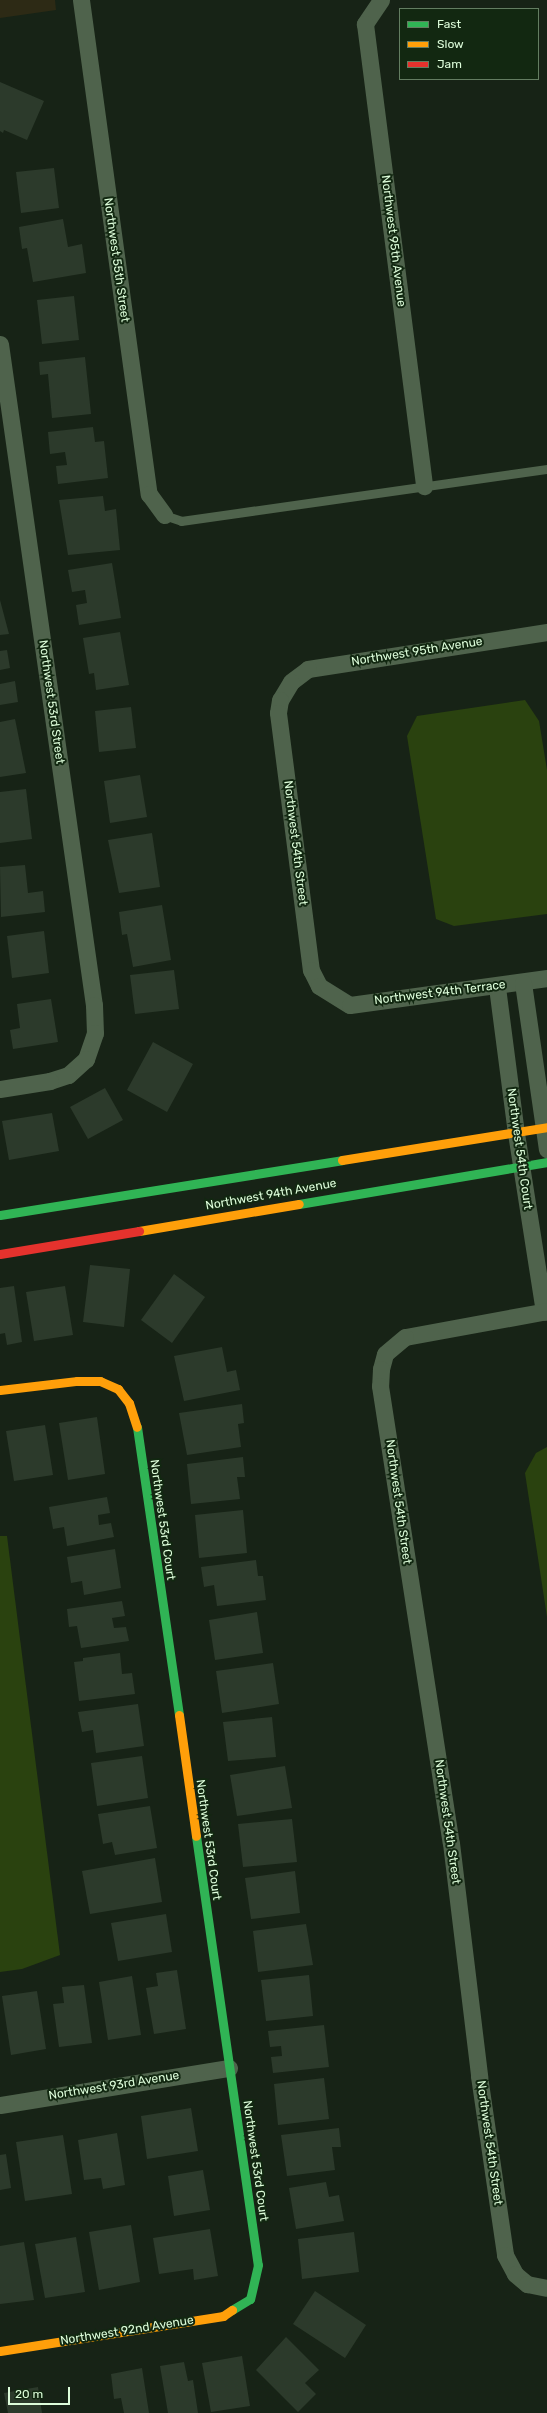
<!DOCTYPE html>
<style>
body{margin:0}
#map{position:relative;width:547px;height:2413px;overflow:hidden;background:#172316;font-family:Rubik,sans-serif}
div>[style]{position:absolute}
.green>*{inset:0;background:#2d2a15}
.water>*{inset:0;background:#2a420f}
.building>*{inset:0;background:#2c3a2b}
.lane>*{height:9px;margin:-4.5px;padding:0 4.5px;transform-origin:4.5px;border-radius:4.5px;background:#4f634c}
.street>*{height:17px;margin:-8.5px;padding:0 8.5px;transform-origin:8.5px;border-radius:8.5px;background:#4f634c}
.fast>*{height:9px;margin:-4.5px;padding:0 4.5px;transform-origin:4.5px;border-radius:4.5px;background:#30b455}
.slow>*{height:9px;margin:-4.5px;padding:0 4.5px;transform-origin:4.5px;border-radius:4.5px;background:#ff9f0a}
.jam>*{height:9px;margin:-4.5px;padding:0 4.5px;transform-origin:4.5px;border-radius:4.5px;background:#e5322d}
span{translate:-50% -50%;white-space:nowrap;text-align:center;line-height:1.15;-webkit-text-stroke:4px #122811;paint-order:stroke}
.street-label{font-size:12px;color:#ddfdda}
.legend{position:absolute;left:399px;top:8px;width:140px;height:72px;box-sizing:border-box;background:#122811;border:1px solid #637d61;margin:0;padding:5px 7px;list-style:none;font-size:12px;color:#ddfdda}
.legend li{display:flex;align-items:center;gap:8px;height:20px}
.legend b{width:20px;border:1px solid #637d61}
.scale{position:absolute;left:8px;top:2387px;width:62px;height:18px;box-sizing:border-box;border:2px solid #ddfdda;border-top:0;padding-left:5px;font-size:12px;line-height:14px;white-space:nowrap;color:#ddfdda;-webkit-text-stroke:3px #122811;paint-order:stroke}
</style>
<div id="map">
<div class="green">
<i style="clip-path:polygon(0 0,55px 0,56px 10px,0 18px)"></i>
</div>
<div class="water">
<i style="clip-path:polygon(525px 700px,539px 721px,547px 770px,547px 914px,454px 926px,436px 919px,407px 736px,417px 716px)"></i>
<i style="clip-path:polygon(547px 1447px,547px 1617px,525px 1473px,536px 1453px)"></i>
<i style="clip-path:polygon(0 1536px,7px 1536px,60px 1955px,22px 1969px,0 1972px)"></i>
</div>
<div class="building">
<i style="clip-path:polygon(0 82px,44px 101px,27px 140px,4px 130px,3px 133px,0 131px)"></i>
<i style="clip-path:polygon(54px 168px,59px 208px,21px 213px,16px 172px)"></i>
<i style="clip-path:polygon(63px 219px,68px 247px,82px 244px,86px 273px,33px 282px,27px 248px,22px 249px,19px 227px)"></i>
<i style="clip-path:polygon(74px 296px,79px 340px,42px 344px,37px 300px)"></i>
<i style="clip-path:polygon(85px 357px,91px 414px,52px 418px,48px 374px,40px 375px,39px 362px)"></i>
<i style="clip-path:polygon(93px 427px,95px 442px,104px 441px,108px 478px,58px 484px,56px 466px,67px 465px,65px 452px,50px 454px,48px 432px)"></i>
<i style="clip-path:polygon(103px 496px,105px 511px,116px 509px,120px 550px,68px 555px,59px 500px)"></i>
<i style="clip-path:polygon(112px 563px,121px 618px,79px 625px,76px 605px,87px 603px,85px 590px,72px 592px,68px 570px)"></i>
<i style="clip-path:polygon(0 600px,9px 634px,0 635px)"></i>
<i style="clip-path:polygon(120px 632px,129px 685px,96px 690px,94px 673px,89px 674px,83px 638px)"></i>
<i style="clip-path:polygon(7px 650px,10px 668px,0 670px,0 651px)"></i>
<i style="clip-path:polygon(15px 681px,18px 702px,0 705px,0 684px)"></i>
<i style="clip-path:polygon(131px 707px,136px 748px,99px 752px,95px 711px)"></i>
<i style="clip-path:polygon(15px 719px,26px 773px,0 777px,0 722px)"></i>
<i style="clip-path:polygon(140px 775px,147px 817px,110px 823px,104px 781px)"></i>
<i style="clip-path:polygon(26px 789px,32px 839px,0 843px,0 792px)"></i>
<i style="clip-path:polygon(152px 833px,160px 887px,119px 893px,108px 840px)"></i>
<i style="clip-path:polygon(25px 865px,28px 893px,43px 891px,45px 912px,1px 917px,0 867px)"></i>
<i style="clip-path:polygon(162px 905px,171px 960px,133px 967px,127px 934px,122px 935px,119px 912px)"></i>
<i style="clip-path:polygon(44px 931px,49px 973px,12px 978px,7px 936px)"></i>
<i style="clip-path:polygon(174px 970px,179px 1009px,135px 1014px,130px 975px)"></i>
<i style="clip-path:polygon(51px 999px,58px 1042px,13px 1049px,10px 1030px,20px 1028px,17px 1004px)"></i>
<i style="clip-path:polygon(153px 1042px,193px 1064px,167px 1112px,127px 1090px)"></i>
<i style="clip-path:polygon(105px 1088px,123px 1120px,88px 1139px,70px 1107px)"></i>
<i style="clip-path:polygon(52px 1113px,59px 1151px,9px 1160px,2px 1121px)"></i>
<i style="clip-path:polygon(90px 1265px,130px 1269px,124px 1327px,83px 1322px)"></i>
<i style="clip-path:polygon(174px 1274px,205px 1297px,172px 1343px,141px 1320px)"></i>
<i style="clip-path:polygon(14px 1286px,22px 1342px,7px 1345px,5px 1333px,0 1334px,0 1288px)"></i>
<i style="clip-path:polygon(65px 1286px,73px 1335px,34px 1341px,26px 1292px)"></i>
<i style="clip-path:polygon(222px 1347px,227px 1372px,236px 1370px,240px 1390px,184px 1401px,174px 1356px)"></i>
<i style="clip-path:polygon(242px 1404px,244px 1423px,238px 1424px,241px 1447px,187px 1455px,179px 1413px)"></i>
<i style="clip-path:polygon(97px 1417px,105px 1474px,68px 1480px,59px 1423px)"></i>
<i style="clip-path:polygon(45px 1425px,53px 1475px,14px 1481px,6px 1431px)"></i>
<i style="clip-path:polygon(243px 1457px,245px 1477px,237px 1477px,240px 1499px,191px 1504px,187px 1464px)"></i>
<i style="clip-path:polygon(107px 1497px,110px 1513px,98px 1515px,99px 1525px,111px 1523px,114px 1537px,67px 1546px,64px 1527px,53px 1529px,49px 1507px)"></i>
<i style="clip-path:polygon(243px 1510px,247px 1553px,199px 1558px,195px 1515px)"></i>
<i style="clip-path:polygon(115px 1549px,121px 1588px,84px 1595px,82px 1581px,71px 1583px,67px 1557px)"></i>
<i style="clip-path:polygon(256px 1560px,258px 1576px,263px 1576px,266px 1600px,217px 1606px,214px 1585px,204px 1587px,201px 1567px)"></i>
<i style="clip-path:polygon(122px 1601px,125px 1616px,112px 1618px,114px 1628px,126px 1627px,129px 1641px,81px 1648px,77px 1626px,69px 1627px,67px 1609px)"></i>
<i style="clip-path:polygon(257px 1612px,263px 1653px,215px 1660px,209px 1620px)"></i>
<i style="clip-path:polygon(120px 1653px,122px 1674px,132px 1673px,135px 1694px,79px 1701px,74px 1662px,83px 1661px,83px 1658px)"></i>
<i style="clip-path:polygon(273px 1663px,279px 1704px,222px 1713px,216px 1671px)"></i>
<i style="clip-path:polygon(138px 1704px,144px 1746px,96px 1753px,93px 1730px,82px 1732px,78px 1712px)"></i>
<i style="clip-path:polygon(272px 1717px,276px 1757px,228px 1761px,223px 1722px)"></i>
<i style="clip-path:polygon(142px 1756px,148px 1798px,97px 1806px,91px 1763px)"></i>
<i style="clip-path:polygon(285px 1766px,292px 1808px,237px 1816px,230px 1775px)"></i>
<i style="clip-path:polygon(150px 1806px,157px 1848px,115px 1855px,112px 1842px,103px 1844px,98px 1814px)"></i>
<i style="clip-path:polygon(292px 1819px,297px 1862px,243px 1867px,238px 1824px)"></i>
<i style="clip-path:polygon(155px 1858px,162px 1902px,90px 1914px,82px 1871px)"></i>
<i style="clip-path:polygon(295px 1871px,300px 1913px,251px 1919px,245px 1878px)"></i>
<i style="clip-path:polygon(166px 1914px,172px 1952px,118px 1961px,111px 1923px)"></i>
<i style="clip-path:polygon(306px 1924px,313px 1965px,258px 1972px,253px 1931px)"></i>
<i style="clip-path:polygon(177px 1970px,186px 2029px,154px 2034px,146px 1988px,158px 1986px,156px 1973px)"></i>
<i style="clip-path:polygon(309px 1975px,313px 2016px,266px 2021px,261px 1980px)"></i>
<i style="clip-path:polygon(132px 1976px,141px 2035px,108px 2040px,99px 1982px)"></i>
<i style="clip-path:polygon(84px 1985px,92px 2043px,59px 2047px,53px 2004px,64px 2003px,62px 1987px)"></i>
<i style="clip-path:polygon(37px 1991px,46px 2049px,11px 2055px,2px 1996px)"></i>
<i style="clip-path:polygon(324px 2025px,329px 2067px,273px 2073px,271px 2057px,282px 2056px,281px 2046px,270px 2047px,268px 2031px)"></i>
<i style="clip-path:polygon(324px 2078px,329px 2119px,278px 2125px,274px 2084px)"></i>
<i style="clip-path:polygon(191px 2108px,198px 2151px,147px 2159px,141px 2116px)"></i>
<i style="clip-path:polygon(339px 2128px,341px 2147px,332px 2147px,335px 2170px,287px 2176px,281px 2135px)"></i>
<i style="clip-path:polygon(117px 2133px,125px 2185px,103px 2189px,101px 2178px,84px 2180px,78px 2140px)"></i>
<i style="clip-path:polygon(63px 2135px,72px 2194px,25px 2201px,16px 2142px)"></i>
<i style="clip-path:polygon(6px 2154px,11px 2188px,0 2190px,0 2155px)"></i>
<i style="clip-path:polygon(203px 2170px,210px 2210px,174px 2216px,168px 2176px)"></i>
<i style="clip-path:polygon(326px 2182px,329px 2197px,339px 2195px,344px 2221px,296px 2229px,289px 2188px)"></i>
<i style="clip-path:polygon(131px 2225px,140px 2282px,99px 2290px,89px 2232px)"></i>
<i style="clip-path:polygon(210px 2229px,218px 2276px,194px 2280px,193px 2269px,159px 2274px,153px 2238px)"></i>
<i style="clip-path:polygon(354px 2232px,359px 2272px,302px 2279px,298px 2239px)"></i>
<i style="clip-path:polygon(76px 2237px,85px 2292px,45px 2298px,35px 2244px)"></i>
<i style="clip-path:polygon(24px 2242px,34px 2300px,0 2304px,0 2246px)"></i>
<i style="clip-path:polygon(315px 2291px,366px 2325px,345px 2358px,293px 2324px)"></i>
<i style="clip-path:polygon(286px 2337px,319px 2370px,305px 2383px,316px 2394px,298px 2412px,256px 2370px)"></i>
<i style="clip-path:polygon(242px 2356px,250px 2406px,211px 2412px,202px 2363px)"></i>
<i style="clip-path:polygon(184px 2362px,188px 2381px,193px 2380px,198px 2413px,168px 2413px,160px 2366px)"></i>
<i style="clip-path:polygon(142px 2368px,149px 2413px,124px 2413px,121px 2398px,114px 2399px,111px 2374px)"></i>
<i style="clip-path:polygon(38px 2387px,42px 2413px,8px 2413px,4px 2393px)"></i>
</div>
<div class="lane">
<i style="left:164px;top:515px;width:18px;rotate:19deg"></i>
<i style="left:181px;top:521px;width:370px;rotate:-8.1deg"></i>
</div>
<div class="street">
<i style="left:81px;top:0;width:499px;rotate:82.2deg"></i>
<i style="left:149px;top:494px;width:26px;rotate:54deg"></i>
<i style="left:381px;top:0;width:29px;rotate:124deg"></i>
<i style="left:365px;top:24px;width:466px;rotate:82.7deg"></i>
<i style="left:0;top:344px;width:668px;rotate:81.91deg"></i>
<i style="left:94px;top:1005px;width:28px;rotate:88deg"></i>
<i style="left:95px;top:1033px;width:28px;rotate:109deg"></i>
<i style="left:86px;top:1059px;width:24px;rotate:138deg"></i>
<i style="left:68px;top:1075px;width:19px;rotate:162deg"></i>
<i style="left:50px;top:1081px;width:51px;rotate:170.9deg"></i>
<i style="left:547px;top:632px;width:242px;rotate:171.2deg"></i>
<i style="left:308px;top:669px;width:21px;rotate:143deg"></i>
<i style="left:291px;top:682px;width:21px;rotate:121deg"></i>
<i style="left:280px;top:700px;width:13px;rotate:99deg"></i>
<i style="left:278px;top:713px;width:259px;rotate:82.7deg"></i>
<i style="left:311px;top:970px;width:18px;rotate:63deg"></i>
<i style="left:319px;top:986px;width:36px;rotate:32deg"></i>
<i style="left:350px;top:1005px;width:199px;rotate:-7.8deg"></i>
<i style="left:523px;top:983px;width:168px;rotate:81.8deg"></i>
<i style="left:497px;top:987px;width:147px;rotate:82.6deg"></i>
<i style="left:516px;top:1133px;width:181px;rotate:81.1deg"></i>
<i style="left:547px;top:1311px;width:144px;rotate:169.6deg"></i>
<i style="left:405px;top:1337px;width:26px;rotate:140deg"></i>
<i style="left:385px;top:1354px;width:16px;rotate:105deg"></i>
<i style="left:381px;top:1369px;width:17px;rotate:93deg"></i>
<i style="left:380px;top:1386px;width:462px;rotate:81.2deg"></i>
<i style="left:451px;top:1843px;width:235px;rotate:83.1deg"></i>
<i style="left:479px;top:2076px;width:181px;rotate:81.7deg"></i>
<i style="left:505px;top:2255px;width:21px;rotate:62deg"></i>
<i style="left:515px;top:2274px;width:16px;rotate:40deg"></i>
<i style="left:527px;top:2284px;width:20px;rotate:11deg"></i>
<i style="left:0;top:2105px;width:232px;rotate:-9.2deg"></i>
</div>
<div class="fast">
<i style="left:299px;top:1204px;width:252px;rotate:-9.6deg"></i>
<i style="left:0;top:1215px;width:346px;rotate:-9.1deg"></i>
<i style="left:137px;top:1427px;width:291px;rotate:81.7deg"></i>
<i style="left:196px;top:1836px;width:433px;rotate:81.8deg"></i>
<i style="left:258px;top:2265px;width:35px;rotate:103deg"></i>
<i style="left:250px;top:2299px;width:21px;rotate:149deg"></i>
</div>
<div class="slow">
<i style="left:342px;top:1160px;width:208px;rotate:-9.1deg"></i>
<i style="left:139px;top:1231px;width:162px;rotate:-9.6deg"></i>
<i style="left:0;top:1390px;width:78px;rotate:-6.7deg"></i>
<i style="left:77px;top:1381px;width:23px"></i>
<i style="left:100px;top:1381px;width:20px;rotate:24deg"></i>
<i style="left:118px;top:1389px;width:18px;rotate:52deg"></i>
<i style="left:129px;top:1403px;width:25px;rotate:72deg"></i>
<i style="left:179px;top:1715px;width:122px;rotate:82deg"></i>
<i style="left:0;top:2351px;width:226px;rotate:-8.9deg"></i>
<i style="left:223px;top:2316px;width:11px;rotate:-34deg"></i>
</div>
<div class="jam">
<i style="left:0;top:1254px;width:141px;rotate:-9.4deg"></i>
</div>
<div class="street-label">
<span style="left:393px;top:241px;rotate:83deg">Northwest 95th Avenue</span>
<span style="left:116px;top:260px;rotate:82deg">Northwest 55th Street</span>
<span style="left:417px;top:652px;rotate:-9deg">Northwest 95th Avenue</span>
<span style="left:51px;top:702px;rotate:82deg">Northwest 53rd Street</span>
<span style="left:295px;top:843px;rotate:83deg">Northwest 54th Street</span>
<span style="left:440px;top:993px;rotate:-7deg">Northwest 94th Terrace</span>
<span style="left:519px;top:1149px;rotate:82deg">Northwest 54th Court</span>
<span style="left:271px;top:1195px;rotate:-10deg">Northwest 94th Avenue</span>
<span style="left:398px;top:1502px;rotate:82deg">Northwest 54th Street</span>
<span style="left:162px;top:1520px;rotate:82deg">Northwest 53rd Court</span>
<span style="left:447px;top:1822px;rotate:82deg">Northwest 54th Street</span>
<span style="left:208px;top:1840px;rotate:82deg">Northwest 53rd Court</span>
<span style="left:114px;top:2086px;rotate:-9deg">Northwest 93rd Avenue</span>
<span style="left:489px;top:2143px;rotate:82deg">Northwest 54th Street</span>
<span style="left:255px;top:2161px;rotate:82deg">Northwest 53rd Court</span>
<span style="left:127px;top:2331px;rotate:-9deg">Northwest 92nd Avenue</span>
</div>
<ul class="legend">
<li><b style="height:5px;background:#30b455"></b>Fast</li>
<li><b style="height:5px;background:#ff9f0a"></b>Slow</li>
<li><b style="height:5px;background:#e5322d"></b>Jam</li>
</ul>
<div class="scale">20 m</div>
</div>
